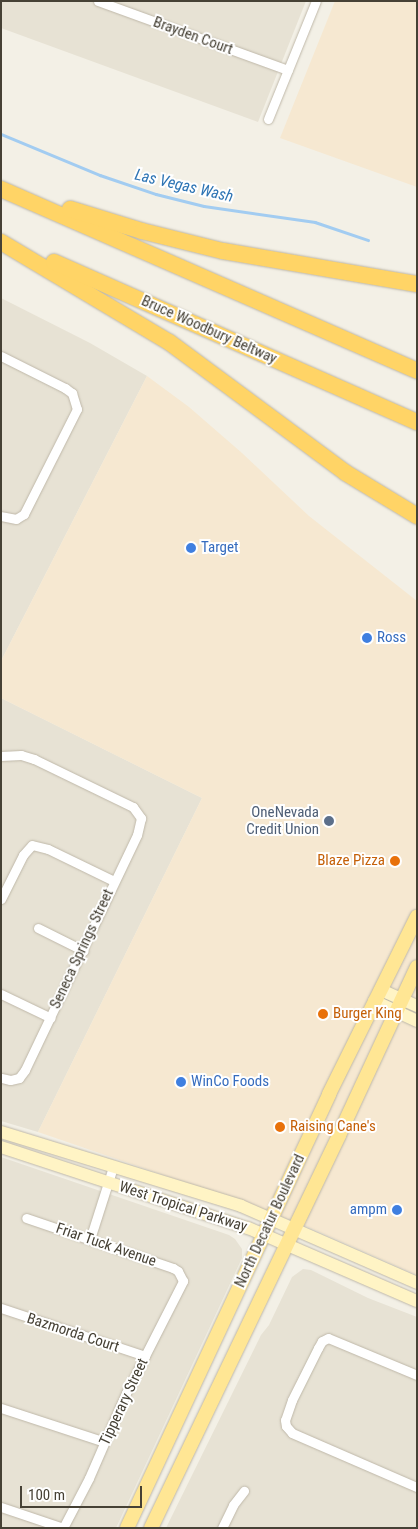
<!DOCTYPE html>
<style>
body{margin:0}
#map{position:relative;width:418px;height:1529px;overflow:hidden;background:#f3f0e6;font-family:"Roboto Condensed",sans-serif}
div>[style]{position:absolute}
.residential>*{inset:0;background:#e7e2d4}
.commercial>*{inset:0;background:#f6e8d1}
.stream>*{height:2.5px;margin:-1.25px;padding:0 1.25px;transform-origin:1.25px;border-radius:1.25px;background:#a2ccf1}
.roads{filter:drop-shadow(0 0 1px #bfb8a9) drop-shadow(0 0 1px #bfb8a9)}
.street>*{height:9px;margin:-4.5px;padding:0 4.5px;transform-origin:4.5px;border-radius:4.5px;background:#fff}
.secondary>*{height:12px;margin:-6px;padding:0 6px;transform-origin:6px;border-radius:6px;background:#fff4c5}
.primary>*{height:14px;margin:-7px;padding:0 7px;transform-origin:7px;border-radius:7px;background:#ffe694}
.highway>*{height:16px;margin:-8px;padding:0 8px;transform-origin:8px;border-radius:8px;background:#ffd466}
.dots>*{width:14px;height:14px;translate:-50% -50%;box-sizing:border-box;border:2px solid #fff;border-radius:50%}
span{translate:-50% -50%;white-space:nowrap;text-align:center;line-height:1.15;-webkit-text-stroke:4px #fff;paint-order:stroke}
.street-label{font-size:15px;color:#464135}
.shop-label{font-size:15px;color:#366cbe}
.left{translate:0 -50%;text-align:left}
.right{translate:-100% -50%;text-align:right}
.service-label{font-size:15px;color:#4e5e75}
.food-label{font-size:15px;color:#c56008}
.water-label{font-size:16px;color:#2d74b4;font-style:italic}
.frame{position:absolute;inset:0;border:2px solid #464135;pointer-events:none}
.scale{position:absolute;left:20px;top:1486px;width:122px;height:22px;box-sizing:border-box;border:2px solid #464135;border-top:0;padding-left:6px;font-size:15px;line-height:18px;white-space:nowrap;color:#464135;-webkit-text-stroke:4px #fff;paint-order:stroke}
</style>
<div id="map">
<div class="residential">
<i style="clip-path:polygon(1px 1px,306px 1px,258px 122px,1px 28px)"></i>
<i style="clip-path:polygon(1px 298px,90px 343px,147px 376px,1px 661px)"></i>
<i style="clip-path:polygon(1px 698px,202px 798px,38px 1132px,1px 1121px)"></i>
<i style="clip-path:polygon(1px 1157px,229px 1235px,235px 1239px,242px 1249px,242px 1258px,116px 1528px,1px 1528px)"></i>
<i style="clip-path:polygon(303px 1269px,311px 1270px,368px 1298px,417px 1317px,417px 1528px,166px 1528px,261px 1335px,269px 1325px,292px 1277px)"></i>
</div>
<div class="commercial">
<i style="clip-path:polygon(335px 1px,417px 1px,417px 187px,280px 138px)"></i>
<i style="clip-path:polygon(147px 376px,189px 407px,242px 453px,309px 516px,417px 601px,417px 1275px,301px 1224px,251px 1205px,38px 1132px,202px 798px,1px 698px,1px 661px)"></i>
</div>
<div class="stream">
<i style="left:1px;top:134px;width:107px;rotate:22.5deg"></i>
<i style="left:100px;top:175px;width:59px;rotate:18.7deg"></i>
<i style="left:156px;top:194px;width:49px;rotate:14deg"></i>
<i style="left:204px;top:206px;width:112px;rotate:8.2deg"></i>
<i style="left:315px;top:222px;width:56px;rotate:18.8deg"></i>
</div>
<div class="roads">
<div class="street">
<i style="left:98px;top:1px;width:202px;rotate:20deg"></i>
<i style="left:268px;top:119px;width:127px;rotate:-67.9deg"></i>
<i style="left:1px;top:356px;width:72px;rotate:26.6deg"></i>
<i style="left:65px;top:388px;width:9px;rotate:36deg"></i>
<i style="left:72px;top:393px;width:17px;rotate:73deg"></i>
<i style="left:77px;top:409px;width:118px;rotate:116.8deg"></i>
<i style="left:24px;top:514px;width:9px;rotate:148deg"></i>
<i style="left:16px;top:519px;width:15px;rotate:-169deg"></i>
<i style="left:1px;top:756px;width:20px;rotate:-3deg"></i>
<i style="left:21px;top:755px;width:14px;rotate:17deg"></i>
<i style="left:34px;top:759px;width:110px;rotate:25.9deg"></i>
<i style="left:133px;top:807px;width:14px;rotate:54deg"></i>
<i style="left:141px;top:818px;width:17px;rotate:103deg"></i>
<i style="left:137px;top:835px;width:260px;rotate:115.5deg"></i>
<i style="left:25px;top:1070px;width:10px;rotate:127deg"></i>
<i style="left:19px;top:1078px;width:9px;rotate:167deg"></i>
<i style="left:10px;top:1080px;width:9px;rotate:-167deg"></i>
<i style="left:1px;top:899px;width:49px;rotate:-63.4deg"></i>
<i style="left:23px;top:855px;width:13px;rotate:-48deg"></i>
<i style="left:32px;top:845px;width:16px;rotate:14deg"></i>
<i style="left:48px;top:849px;width:73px;rotate:25.9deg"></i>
<i style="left:38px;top:928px;width:51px;rotate:26.6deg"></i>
<i style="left:1px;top:994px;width:55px;rotate:25.6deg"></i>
<i style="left:90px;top:1239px;width:76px;rotate:-72.3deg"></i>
<i style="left:1px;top:1308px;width:152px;rotate:18.4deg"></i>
<i style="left:417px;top:1375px;width:96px;rotate:-157.4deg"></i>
<i style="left:328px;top:1338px;width:7px;rotate:153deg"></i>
<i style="left:322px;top:1341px;width:8px;rotate:120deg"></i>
<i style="left:318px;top:1348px;width:58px;rotate:116.6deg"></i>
<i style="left:292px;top:1400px;width:21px;rotate:109deg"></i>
<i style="left:285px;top:1420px;width:6px;rotate:81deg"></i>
<i style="left:286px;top:1426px;width:9px;rotate:49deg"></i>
<i style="left:292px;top:1433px;width:136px;rotate:23.4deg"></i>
<i style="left:1px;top:1408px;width:109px;rotate:18.1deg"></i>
<i style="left:1px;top:1507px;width:65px;rotate:18.7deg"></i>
<i style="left:63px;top:1528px;width:56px;rotate:-62.5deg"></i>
<i style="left:89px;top:1478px;width:93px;rotate:-66.5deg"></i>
<i style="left:126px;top:1393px;width:126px;rotate:-63deg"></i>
<i style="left:183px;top:1281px;width:11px;rotate:-117deg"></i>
<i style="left:178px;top:1271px;width:6px;rotate:-149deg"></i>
<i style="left:173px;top:1268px;width:155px;rotate:-161.2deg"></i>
<i style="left:222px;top:1528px;width:25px;rotate:-64deg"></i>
<i style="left:233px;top:1505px;width:18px;rotate:-52deg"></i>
</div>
<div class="secondary">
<i style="left:381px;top:990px;width:39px;rotate:24deg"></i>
<i style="left:374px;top:1001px;width:47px;rotate:24.9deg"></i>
<i style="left:1px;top:1132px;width:251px;rotate:17.1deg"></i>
<i style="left:241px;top:1206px;width:192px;rotate:23.6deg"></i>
<i style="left:1px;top:1147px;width:260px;rotate:18.2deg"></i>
<i style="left:248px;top:1228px;width:184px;rotate:23.4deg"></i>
</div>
<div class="primary">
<i style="left:127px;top:1528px;width:479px;rotate:-65deg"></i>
<i style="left:329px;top:1094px;width:198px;rotate:-63.6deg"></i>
<i style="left:151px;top:1528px;width:436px;rotate:-64.4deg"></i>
<i style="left:339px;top:1135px;width:185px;rotate:-65.1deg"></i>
</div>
<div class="highway">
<i style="left:1px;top:189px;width:454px;rotate:23.6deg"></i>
<i style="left:70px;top:209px;width:75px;rotate:17deg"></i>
<i style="left:142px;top:231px;width:83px;rotate:13.9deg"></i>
<i style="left:223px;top:251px;width:197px;rotate:9.7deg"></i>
<i style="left:1px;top:242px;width:196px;rotate:30.8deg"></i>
<i style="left:169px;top:342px;width:220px;rotate:36.5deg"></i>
<i style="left:346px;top:473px;width:83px;rotate:31.2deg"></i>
<i style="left:54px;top:262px;width:397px;rotate:23.8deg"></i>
</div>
</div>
<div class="dots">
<i style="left:191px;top:548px;background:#3f7fe0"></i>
<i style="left:367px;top:638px;background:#3f7fe0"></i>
<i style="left:329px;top:821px;background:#5c6f8a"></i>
<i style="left:395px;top:861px;background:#e8710a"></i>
<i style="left:323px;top:1014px;background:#e8710a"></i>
<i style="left:181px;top:1082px;background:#3f7fe0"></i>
<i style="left:280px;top:1127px;background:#e8710a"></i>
<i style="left:397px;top:1210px;background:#3f7fe0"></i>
</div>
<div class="street-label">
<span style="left:193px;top:36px;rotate:20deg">Brayden Court</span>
<span style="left:209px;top:330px;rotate:24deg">Bruce Woodbury Beltway</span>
<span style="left:82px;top:949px;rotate:-65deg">Seneca Springs Street</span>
<span style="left:183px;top:1207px;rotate:18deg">West Tropical Parkway</span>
<span style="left:270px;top:1221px;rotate:-65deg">North Decatur Boulevard</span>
<span style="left:106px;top:1245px;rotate:19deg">Friar Tuck Avenue</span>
<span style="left:73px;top:1333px;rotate:18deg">Bazmorda Court</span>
<span style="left:124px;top:1402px;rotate:-65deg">Tipperary Street</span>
</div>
<div class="shop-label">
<span class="left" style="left:201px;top:548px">Target</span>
<span class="left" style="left:377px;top:638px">Ross</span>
<span class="left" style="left:191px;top:1082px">WinCo Foods</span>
<span class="right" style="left:387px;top:1210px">ampm</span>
</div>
<div class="service-label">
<span class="right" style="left:319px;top:821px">OneNevada<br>Credit Union</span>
</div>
<div class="food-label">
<span class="right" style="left:385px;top:861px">Blaze Pizza</span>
<span class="left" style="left:333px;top:1014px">Burger King</span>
<span class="left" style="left:290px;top:1127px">Raising Cane's</span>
</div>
<div class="water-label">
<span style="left:184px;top:186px;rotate:13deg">Las Vegas Wash</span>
</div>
<div class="frame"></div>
<div class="scale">100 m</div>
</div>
